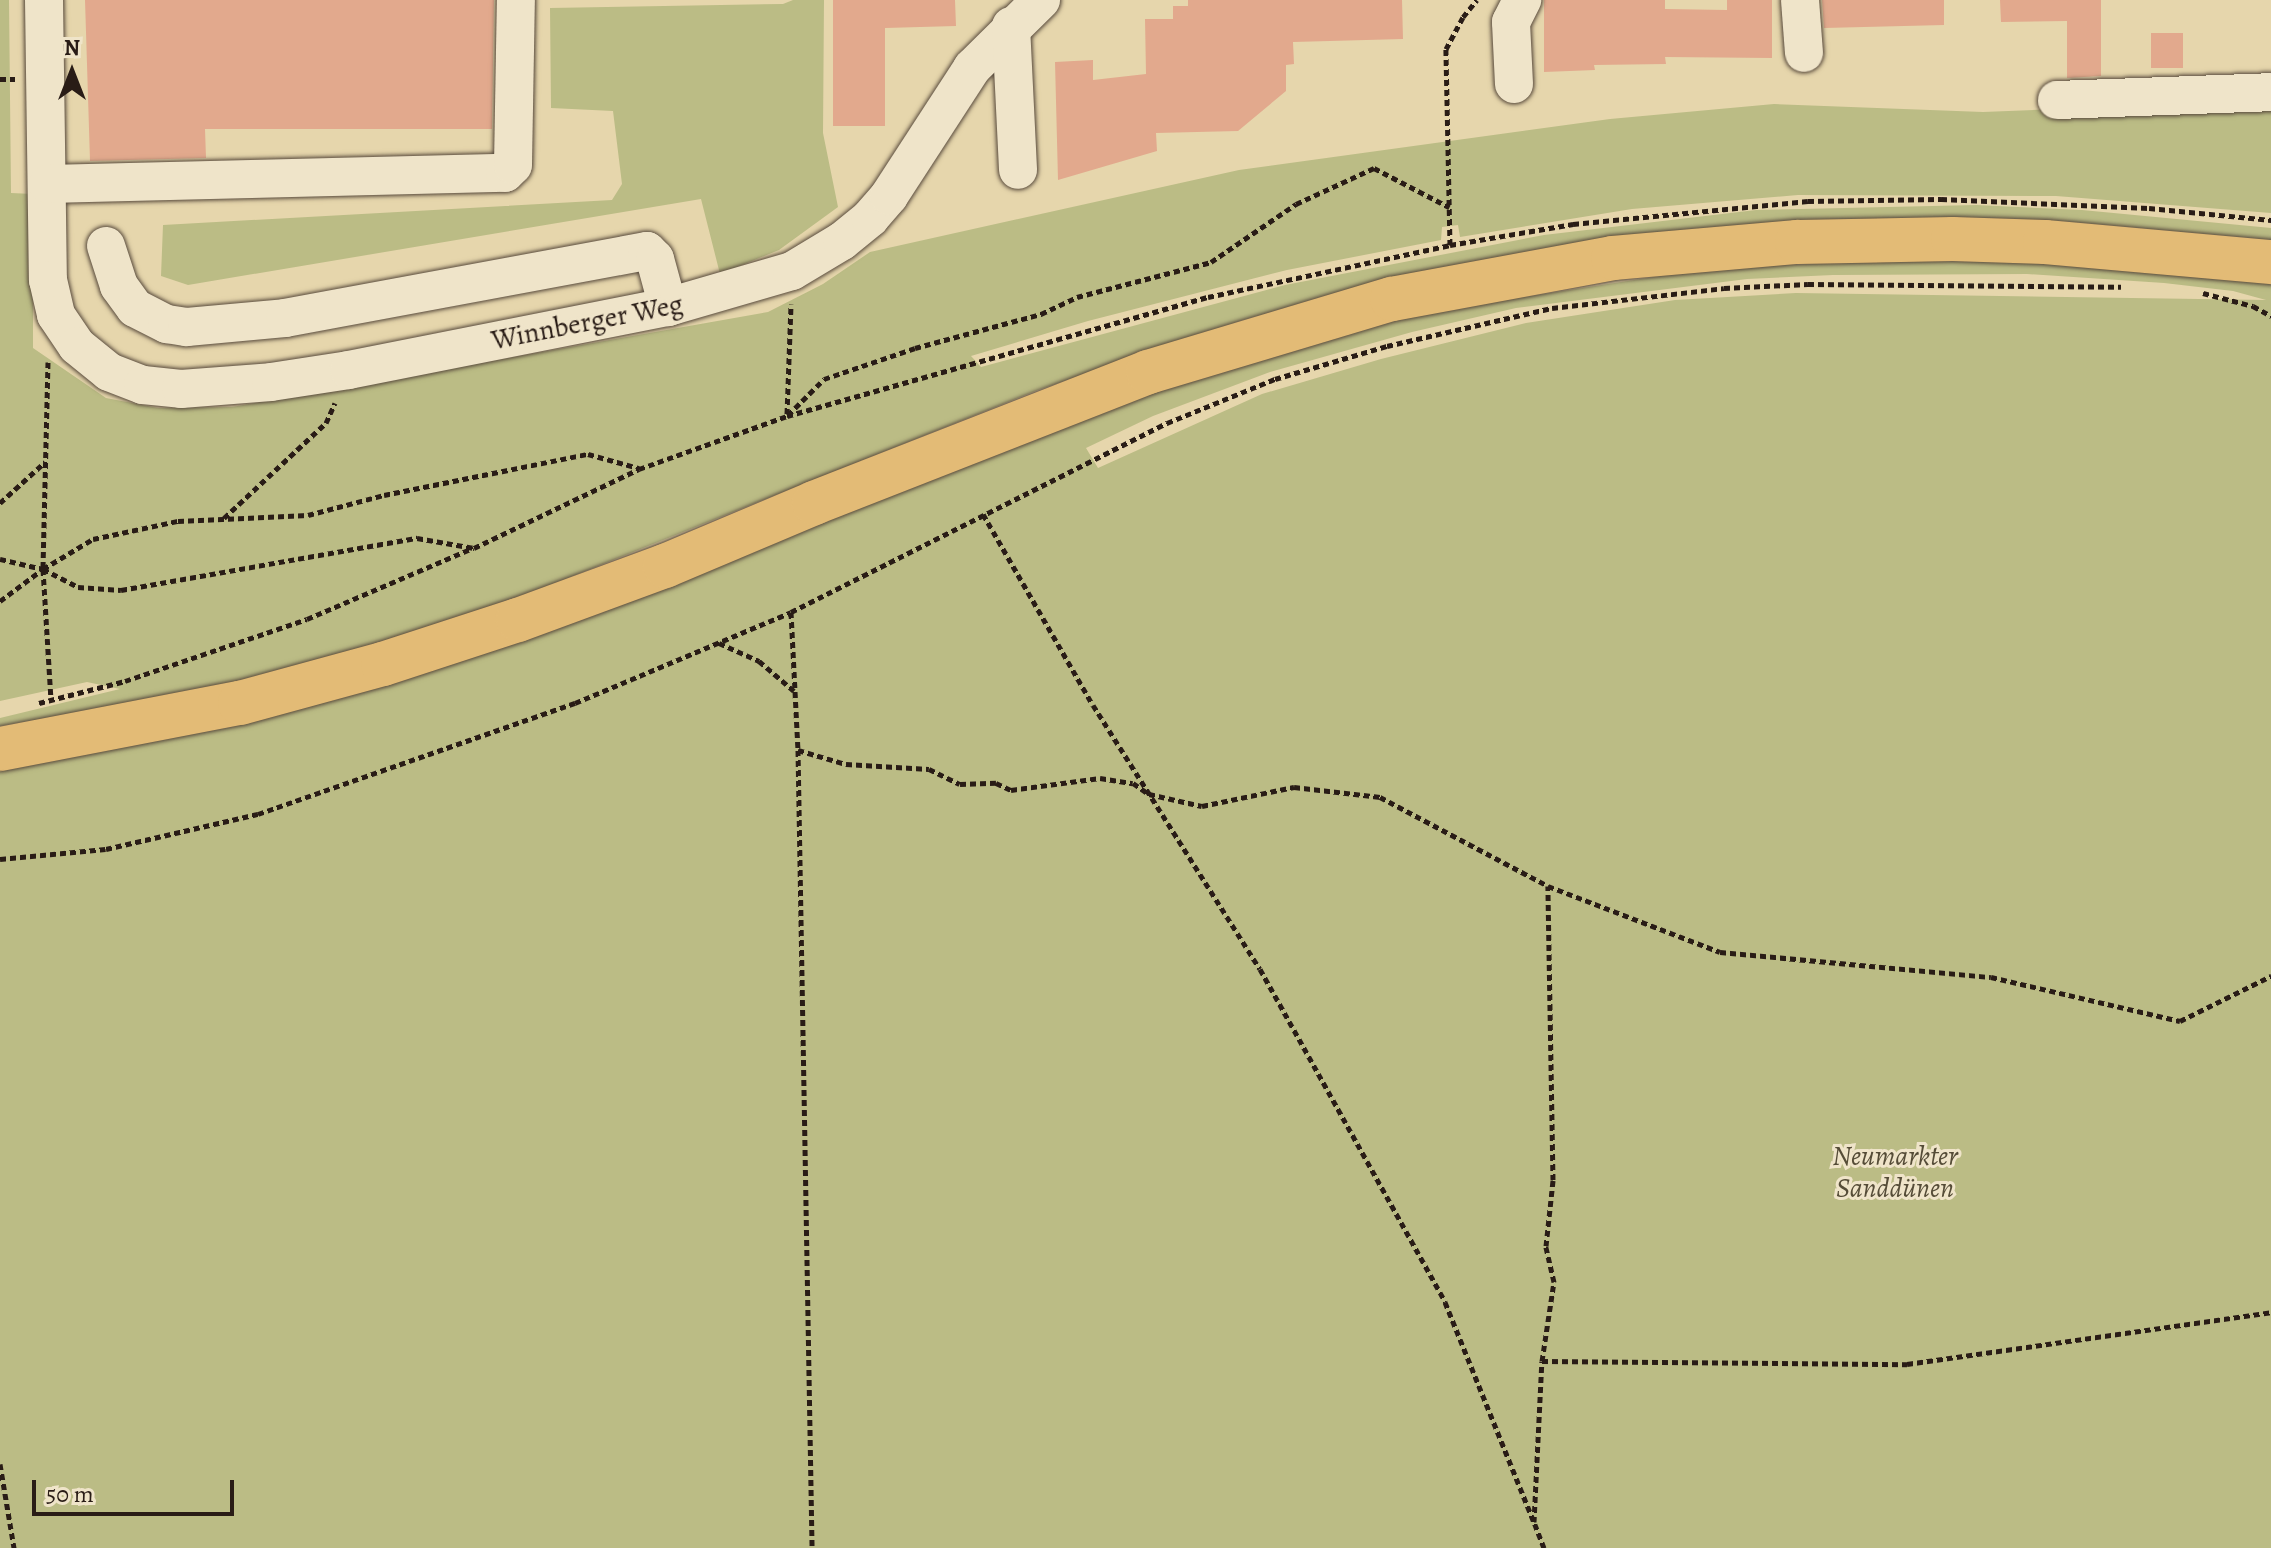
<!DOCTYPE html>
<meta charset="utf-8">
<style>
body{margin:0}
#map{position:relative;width:2271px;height:1548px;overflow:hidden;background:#e6d6ac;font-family:Alegreya,serif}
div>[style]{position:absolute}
.green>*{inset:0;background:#bbbc85}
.building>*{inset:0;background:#e2a98d}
.path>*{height:5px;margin-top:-2.5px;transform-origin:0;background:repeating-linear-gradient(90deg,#291c16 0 6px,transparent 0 10px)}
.roads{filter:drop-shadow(0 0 2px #584a3c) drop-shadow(0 0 2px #584a3c)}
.minor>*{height:38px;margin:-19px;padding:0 19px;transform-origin:19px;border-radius:19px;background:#efe4c9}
.major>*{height:44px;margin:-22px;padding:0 22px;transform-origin:22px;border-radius:22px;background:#e3bb76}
span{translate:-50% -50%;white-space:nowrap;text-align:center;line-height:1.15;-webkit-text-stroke:6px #efe4c9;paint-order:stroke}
.street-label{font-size:28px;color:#291c16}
.park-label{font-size:28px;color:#554c37;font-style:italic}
.north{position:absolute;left:32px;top:32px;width:80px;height:80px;-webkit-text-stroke:6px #efe4c9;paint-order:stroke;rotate:0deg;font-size:22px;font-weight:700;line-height:32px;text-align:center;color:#291c16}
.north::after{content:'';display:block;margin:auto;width:28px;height:36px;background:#291c16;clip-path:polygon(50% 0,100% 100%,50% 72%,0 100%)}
.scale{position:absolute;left:32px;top:1480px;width:202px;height:36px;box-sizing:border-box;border:4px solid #291c16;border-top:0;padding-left:10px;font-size:24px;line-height:28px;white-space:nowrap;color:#291c16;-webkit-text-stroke:6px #efe4c9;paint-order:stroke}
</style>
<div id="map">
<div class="green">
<i style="clip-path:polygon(0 0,9px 0,11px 193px,33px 194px,33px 348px,106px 398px,158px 408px,232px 407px,768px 312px,823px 284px,870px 252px,1239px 170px,1610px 119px,1774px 104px,1983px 112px,2271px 100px,2271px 213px,2056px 196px,1798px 195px,1632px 209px,1460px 237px,1458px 225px,1442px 227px,1441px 240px,1287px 270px,1088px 321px,971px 356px,981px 367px,1285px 285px,1544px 235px,1756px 210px,1976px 205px,2082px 210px,2271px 228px,2271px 240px,2061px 221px,1929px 218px,1327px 297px,1243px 320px,1038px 390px,508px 602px,295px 668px,177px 696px,0 726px,0 718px,120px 689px,87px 682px,0 701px)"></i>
<i style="clip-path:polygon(793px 0,824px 0,823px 133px,838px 207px,779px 250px,720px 274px,701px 199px,188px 285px,161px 276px,163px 225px,612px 200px,622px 184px,613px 111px,551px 108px,550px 8px,783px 4px)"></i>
<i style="clip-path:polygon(evenodd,1921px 261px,2093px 263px,2271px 283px,2271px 1548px,0 1548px,0 769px,1186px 380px,1356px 330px,1452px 308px,1673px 274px,1777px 265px,1921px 261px,2027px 274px,2164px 283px,2233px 291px,2266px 300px,1796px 293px,1675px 300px,1526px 323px,1381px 359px,1262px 394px,1098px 468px,1086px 448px,1153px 416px,1270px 372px,1412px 332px,1516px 308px,1747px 279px,1833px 275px,2027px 274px)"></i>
</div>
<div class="building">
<i style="clip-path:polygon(85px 0,494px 0,492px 129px,205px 129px,206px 158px,90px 161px)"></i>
<i style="clip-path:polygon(833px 0,955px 0,956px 26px,885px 28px,885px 126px,833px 126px)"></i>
<i style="clip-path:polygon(1188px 0,1402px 0,1403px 39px,1293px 42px,1294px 64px,1286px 65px,1286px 91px,1238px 131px,1156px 133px,1157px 151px,1058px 180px,1055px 62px,1093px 60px,1093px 80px,1146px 74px,1145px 19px,1173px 19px,1173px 6px,1188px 6px)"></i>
<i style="clip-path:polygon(1544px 0,1665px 0,1665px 9px,1727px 10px,1727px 0,1772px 0,1772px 58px,1665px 57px,1666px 64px,1594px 65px,1595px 70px,1544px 72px)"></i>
<i style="clip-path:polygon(1822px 0,1944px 0,1944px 25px,1824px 28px)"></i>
<i style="clip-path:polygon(2000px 0,2101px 0,2101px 76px,2067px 78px,2067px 21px,2001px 22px)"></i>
<i style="clip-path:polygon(2151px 33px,2183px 33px,2183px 68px,2151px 68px)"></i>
</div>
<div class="path">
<i style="left:0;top:79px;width:15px"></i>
<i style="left:1450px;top:245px;width:196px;rotate:-91.2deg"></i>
<i style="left:1446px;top:49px;width:36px;rotate:-62deg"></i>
<i style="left:1463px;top:17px;width:22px;rotate:-51deg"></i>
<i style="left:2203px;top:293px;width:52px;rotate:14.6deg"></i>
<i style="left:2253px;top:306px;width:21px;rotate:29deg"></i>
<i style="left:48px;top:362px;width:207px;rotate:91.4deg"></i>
<i style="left:43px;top:569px;width:131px;rotate:86.5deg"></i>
<i style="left:787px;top:414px;width:110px;rotate:-87.9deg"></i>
<i style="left:788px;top:415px;width:51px;rotate:-45deg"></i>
<i style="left:824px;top:379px;width:96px;rotate:-18.8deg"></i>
<i style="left:915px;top:348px;width:131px;rotate:-15.1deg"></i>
<i style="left:1041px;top:314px;width:40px;rotate:-25deg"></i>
<i style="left:1077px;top:297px;width:138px;rotate:-14.6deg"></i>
<i style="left:1211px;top:262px;width:103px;rotate:-34.3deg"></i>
<i style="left:1296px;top:204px;width:86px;rotate:-24.8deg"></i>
<i style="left:1374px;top:168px;width:85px;rotate:27.5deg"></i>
<i style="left:0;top:503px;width:61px;rotate:-42.3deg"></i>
<i style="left:983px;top:514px;width:220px;rotate:60.1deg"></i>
<i style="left:1093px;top:705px;width:312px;rotate:57.7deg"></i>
<i style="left:1260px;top:969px;width:381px;rotate:60.9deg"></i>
<i style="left:1445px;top:1302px;width:237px;rotate:68deg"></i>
<i style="left:224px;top:518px;width:139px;rotate:-43deg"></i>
<i style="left:326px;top:423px;width:22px;rotate:-66deg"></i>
<i style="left:0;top:559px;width:44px;rotate:13.1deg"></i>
<i style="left:43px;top:569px;width:58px;rotate:-31deg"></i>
<i style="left:93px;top:539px;width:87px;rotate:-12deg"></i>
<i style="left:178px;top:521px;width:130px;rotate:-2.6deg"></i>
<i style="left:308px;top:515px;width:79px;rotate:-14.7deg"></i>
<i style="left:384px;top:495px;width:208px;rotate:-11.4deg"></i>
<i style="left:588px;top:454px;width:53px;rotate:15.4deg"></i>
<i style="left:0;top:601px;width:54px;rotate:-36.7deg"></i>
<i style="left:43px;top:569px;width:39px;rotate:27deg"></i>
<i style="left:78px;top:587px;width:43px;rotate:4deg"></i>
<i style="left:121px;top:590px;width:301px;rotate:-10deg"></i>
<i style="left:417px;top:538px;width:58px;rotate:10deg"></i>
<i style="left:474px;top:548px;width:183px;rotate:-25.6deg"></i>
<i style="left:639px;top:469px;width:157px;rotate:-19.7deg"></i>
<i style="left:787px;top:416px;width:437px;rotate:-15.8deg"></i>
<i style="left:1208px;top:297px;width:248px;rotate:-12.1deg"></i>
<i style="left:1450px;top:245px;width:125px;rotate:-9.7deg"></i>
<i style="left:1573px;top:224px;width:236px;rotate:-5.6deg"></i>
<i style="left:1808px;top:201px;width:133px;rotate:-0.9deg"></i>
<i style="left:1941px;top:199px;width:208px;rotate:2.5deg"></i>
<i style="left:2149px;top:208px;width:123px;rotate:5.6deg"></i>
<i style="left:791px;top:612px;width:138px;rotate:87.1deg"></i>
<i style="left:798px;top:750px;width:798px;rotate:88.99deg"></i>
<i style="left:719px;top:643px;width:44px;rotate:24.2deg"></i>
<i style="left:759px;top:661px;width:46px;rotate:40.6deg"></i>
<i style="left:39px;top:703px;width:89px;rotate:-14.3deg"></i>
<i style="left:125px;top:681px;width:192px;rotate:-18.8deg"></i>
<i style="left:307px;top:619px;width:181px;rotate:-23.2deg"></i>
<i style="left:798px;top:750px;width:50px;rotate:16.3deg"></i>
<i style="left:846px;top:764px;width:83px;rotate:3.4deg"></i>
<i style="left:929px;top:769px;width:34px;rotate:26deg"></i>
<i style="left:960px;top:784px;width:36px;rotate:-2deg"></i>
<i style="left:996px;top:783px;width:17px;rotate:25deg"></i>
<i style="left:1011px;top:790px;width:90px;rotate:-7.7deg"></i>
<i style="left:1100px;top:778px;width:33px;rotate:9deg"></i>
<i style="left:1133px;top:783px;width:19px;rotate:35deg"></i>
<i style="left:1149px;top:794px;width:54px;rotate:12.8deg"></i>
<i style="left:1202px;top:806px;width:94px;rotate:-11.7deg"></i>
<i style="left:1294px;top:787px;width:87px;rotate:6.6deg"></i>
<i style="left:1380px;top:797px;width:190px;rotate:27.9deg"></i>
<i style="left:1548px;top:886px;width:184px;rotate:21deg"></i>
<i style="left:1720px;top:952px;width:272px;rotate:5.3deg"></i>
<i style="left:1991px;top:977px;width:194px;rotate:13.1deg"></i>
<i style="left:2180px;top:1021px;width:102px;rotate:-26.3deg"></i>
<i style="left:0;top:859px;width:106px;rotate:-5.4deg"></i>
<i style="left:106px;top:849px;width:156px;rotate:-13deg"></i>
<i style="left:258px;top:814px;width:336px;rotate:-19.3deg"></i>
<i style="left:575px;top:703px;width:234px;rotate:-22.8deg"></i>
<i style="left:791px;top:612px;width:421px;rotate:-26.7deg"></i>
<i style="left:1167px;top:423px;width:117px;rotate:-22.2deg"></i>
<i style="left:1275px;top:379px;width:117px;rotate:-16.4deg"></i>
<i style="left:1387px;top:346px;width:169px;rotate:-13deg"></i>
<i style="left:1552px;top:308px;width:173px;rotate:-6.6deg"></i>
<i style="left:1724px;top:288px;width:84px;rotate:-2.7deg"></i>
<i style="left:1808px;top:284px;width:313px;rotate:0.5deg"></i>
<i style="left:1542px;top:1361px;width:365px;rotate:0.5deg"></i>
<i style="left:1907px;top:1364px;width:368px;rotate:-8.1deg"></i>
<i style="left:0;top:1464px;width:85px;rotate:80.5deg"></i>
<i style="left:1544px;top:1548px;width:28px;rotate:-111deg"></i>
<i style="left:1534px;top:1522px;width:161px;rotate:-87.2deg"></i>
<i style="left:1542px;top:1361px;width:80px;rotate:-81.4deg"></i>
<i style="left:1554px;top:1282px;width:37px;rotate:-103deg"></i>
<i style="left:1546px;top:1246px;width:66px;rotate:-83.9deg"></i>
<i style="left:1553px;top:1180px;width:294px;rotate:-91deg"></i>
</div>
<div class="roads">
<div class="minor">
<i style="left:44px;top:0;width:280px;rotate:89.2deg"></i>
<i style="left:48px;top:280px;width:36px;rotate:77deg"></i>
<i style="left:56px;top:315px;width:37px;rotate:56deg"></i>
<i style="left:77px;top:346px;width:41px;rotate:39.1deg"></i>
<i style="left:109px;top:372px;width:36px;rotate:21deg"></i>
<i style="left:143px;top:385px;width:38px;rotate:6deg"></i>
<i style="left:181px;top:389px;width:90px;rotate:-4.4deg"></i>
<i style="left:271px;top:382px;width:79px;rotate:-8.7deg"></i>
<i style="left:349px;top:370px;width:325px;rotate:-11.2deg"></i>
<i style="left:668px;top:307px;width:129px;rotate:-16.2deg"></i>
<i style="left:792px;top:271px;width:58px;rotate:-31deg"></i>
<i style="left:842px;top:241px;width:36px;rotate:-39deg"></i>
<i style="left:870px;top:218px;width:29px;rotate:-49deg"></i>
<i style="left:889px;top:196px;width:153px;rotate:-57deg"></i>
<i style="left:972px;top:68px;width:97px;rotate:-44.6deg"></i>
<i style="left:1800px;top:0;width:53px;rotate:85.7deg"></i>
<i style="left:1011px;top:26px;width:144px;rotate:87.2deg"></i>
<i style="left:1514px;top:84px;width:62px;rotate:-92.8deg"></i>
<i style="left:1511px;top:22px;width:25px;rotate:-63deg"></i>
<i style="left:2057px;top:100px;width:214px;rotate:-2.1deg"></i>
<i style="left:48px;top:184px;width:457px;rotate:-1.4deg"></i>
<i style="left:505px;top:173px;width:11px;rotate:-45deg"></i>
<i style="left:513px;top:165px;width:165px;rotate:-89deg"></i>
<i style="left:106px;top:246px;width:42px;rotate:72deg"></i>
<i style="left:119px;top:286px;width:27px;rotate:54deg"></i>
<i style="left:135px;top:308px;width:36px;rotate:27deg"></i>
<i style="left:167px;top:324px;width:20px;rotate:9deg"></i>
<i style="left:187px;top:327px;width:98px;rotate:-5.2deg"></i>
<i style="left:285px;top:318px;width:368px;rotate:-10.5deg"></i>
<i style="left:647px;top:251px;width:11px;rotate:45deg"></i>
<i style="left:655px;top:259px;width:50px;rotate:74.8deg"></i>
</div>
<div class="major">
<i style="left:0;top:749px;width:244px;rotate:-10.9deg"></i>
<i style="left:240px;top:703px;width:148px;rotate:-15.3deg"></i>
<i style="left:383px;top:664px;width:142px;rotate:-18.1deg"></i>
<i style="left:518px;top:620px;width:157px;rotate:-20.2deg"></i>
<i style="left:665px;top:566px;width:162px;rotate:-22.9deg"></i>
<i style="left:814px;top:503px;width:359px;rotate:-21.4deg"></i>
<i style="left:1148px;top:372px;width:255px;rotate:-16.7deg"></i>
<i style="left:1392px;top:299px;width:225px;rotate:-10.5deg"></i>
<i style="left:1613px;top:258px;width:185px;rotate:-5deg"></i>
<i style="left:1797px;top:242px;width:156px;rotate:-1.1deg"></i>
<i style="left:1953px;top:239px;width:92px;rotate:1.9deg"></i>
<i style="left:2045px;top:242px;width:227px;rotate:5.1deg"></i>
</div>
</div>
<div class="street-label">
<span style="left:587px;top:322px;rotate:-11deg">Winnberger Weg</span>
</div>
<div class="park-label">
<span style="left:1895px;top:1172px">Neumarkter<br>Sanddünen</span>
</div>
<div class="north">N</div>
<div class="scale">50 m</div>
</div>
